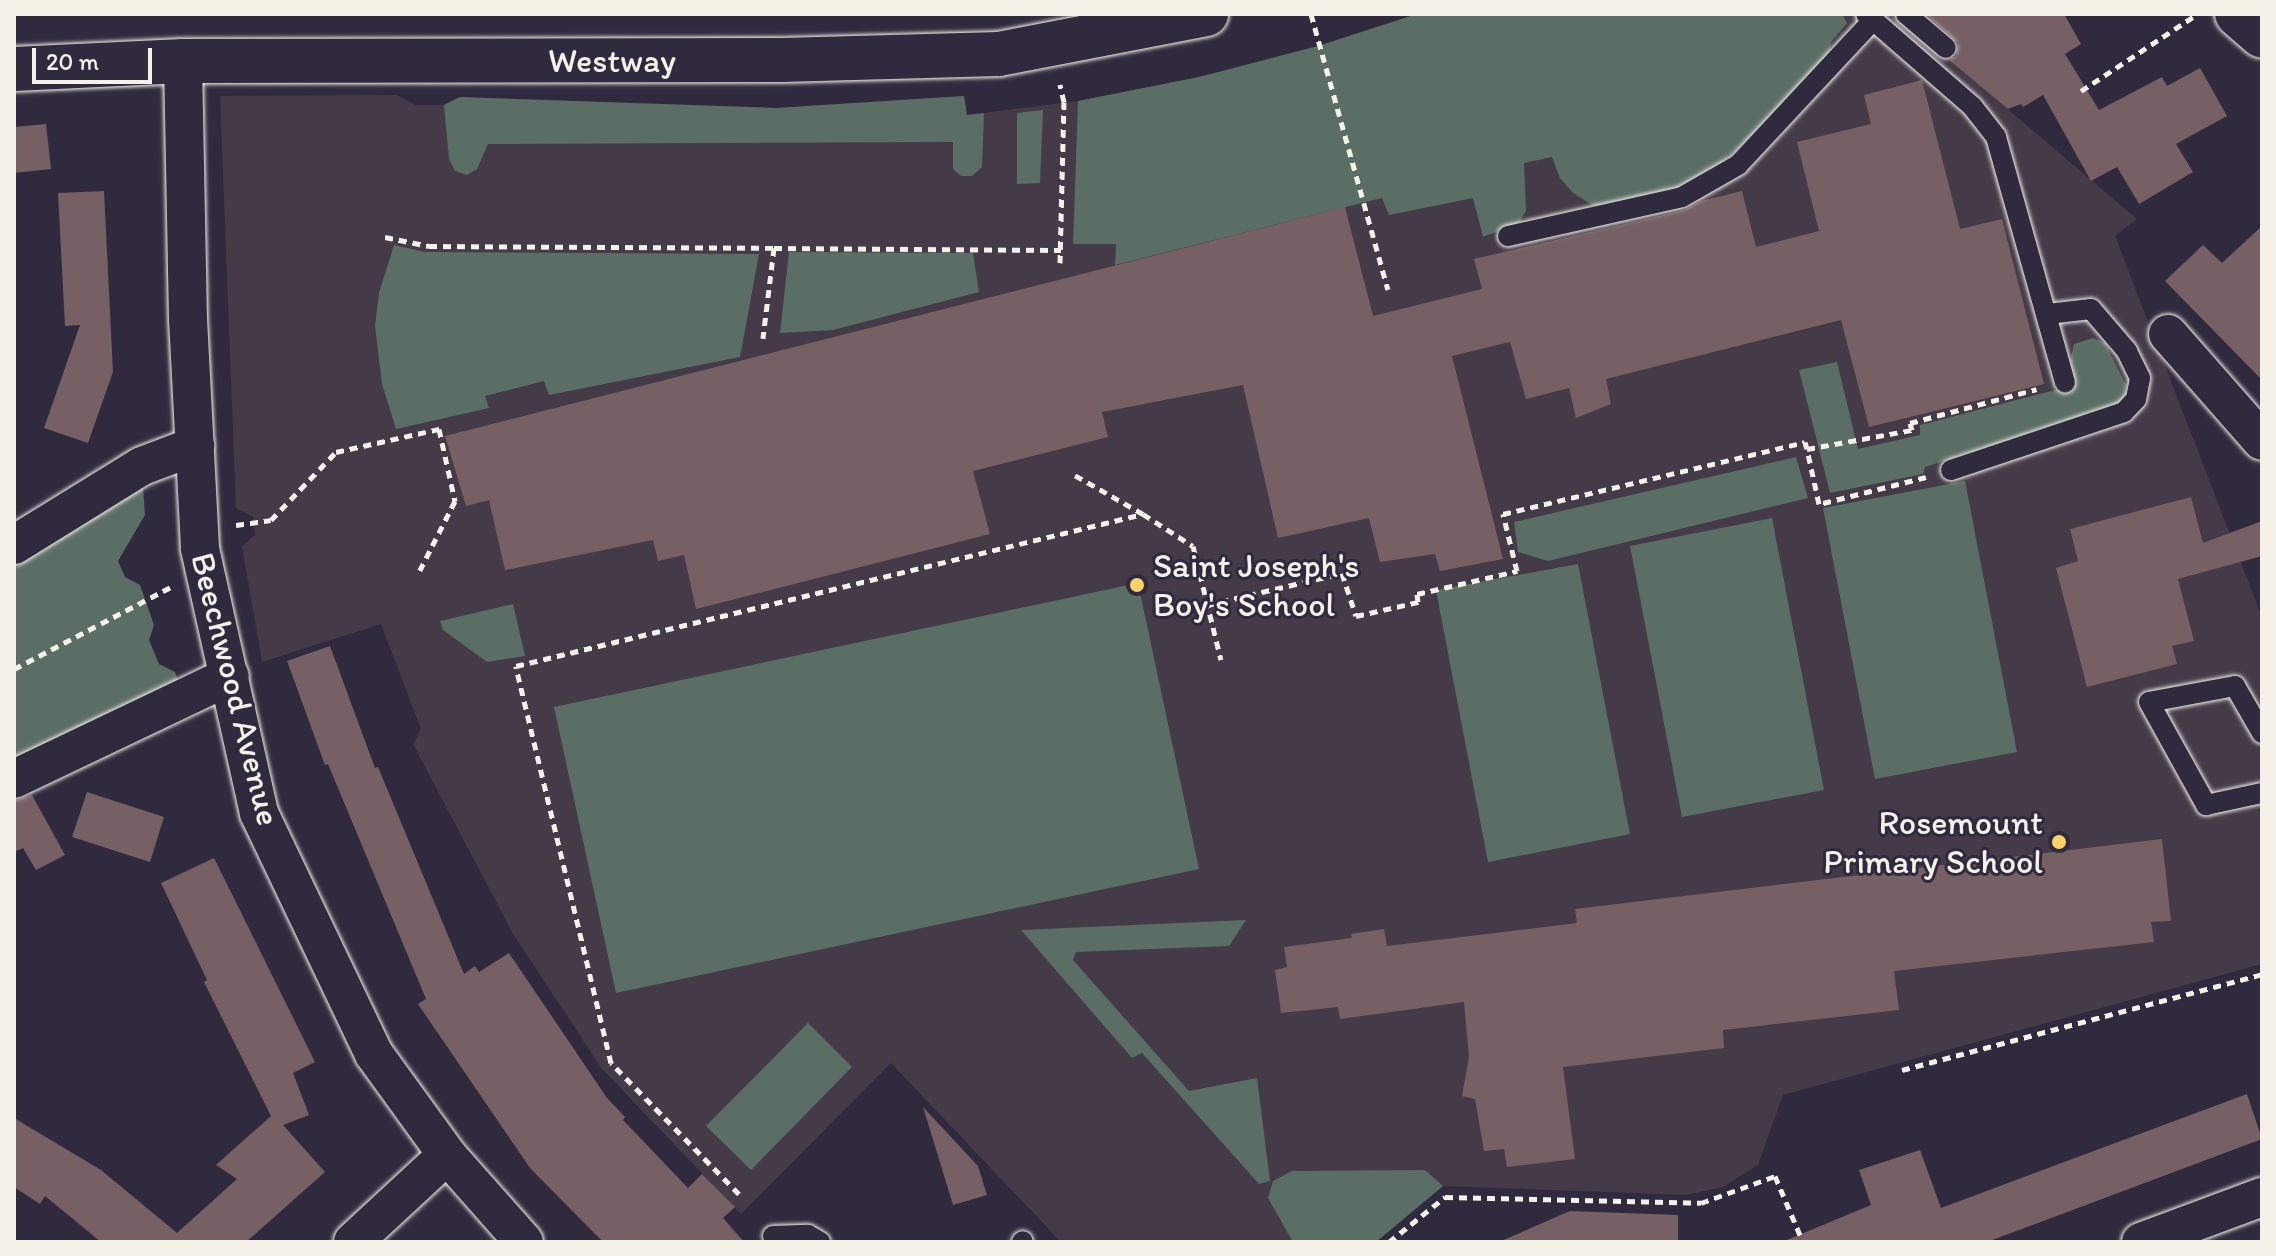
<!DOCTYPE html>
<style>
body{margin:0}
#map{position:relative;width:2276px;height:1256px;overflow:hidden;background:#2f2a3d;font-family:Itim,sans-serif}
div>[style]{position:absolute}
.built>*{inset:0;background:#443a48}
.green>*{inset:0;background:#5b6e66}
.building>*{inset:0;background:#766063}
.path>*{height:5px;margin-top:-2.5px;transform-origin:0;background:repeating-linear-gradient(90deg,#f4f1e8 0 8px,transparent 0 14px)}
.roads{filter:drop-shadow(0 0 2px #f4f1e8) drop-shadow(0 0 2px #f4f1e8)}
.lane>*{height:20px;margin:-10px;padding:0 10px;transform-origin:10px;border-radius:10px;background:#2f2a3d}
.street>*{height:38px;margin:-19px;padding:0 19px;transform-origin:19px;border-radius:19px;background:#2f2a3d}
.secondary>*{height:44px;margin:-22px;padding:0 22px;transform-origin:22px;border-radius:22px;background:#2f2a3d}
.dots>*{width:22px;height:22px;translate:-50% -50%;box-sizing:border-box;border:4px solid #2f2a3d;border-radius:50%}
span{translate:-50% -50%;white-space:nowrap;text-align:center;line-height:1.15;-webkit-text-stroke:6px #2f2a3d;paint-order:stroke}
.street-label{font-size:34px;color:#f4f1e8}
.poi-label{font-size:34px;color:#f4f1e8}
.left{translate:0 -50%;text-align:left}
.right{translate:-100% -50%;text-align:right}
.frame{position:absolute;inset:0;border:16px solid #f4f1e8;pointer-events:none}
.scale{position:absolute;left:32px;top:48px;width:120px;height:36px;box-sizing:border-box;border:4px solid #f4f1e8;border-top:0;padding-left:10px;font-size:24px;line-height:28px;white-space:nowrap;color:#f4f1e8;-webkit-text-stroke:6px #2f2a3d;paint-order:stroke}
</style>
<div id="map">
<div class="built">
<i style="clip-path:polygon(1417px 14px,1896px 14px,2137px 219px,2115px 236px,2262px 617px,2262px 964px,1783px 1095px,1758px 1165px,1723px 1187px,1686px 1195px,1443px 1186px,1376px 1242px,1061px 1242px,891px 1063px,741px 1214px,602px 1069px,513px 934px,413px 744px,421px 729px,381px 624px,262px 662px,242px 546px,255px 535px,253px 517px,236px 508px,220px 96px,397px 95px,416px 105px,443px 105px,460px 97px,776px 108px,964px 96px,967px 115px,1078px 101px,1199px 77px,1318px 46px)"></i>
</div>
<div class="green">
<i style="clip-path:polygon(1417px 14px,1842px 14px,1847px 23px,1831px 42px,1828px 57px,1736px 151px,1701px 178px,1672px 190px,1597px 208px,1573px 193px,1560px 178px,1552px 157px,1524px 163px,1526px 211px,1519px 223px,1483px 237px,1473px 198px,1389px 215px,1382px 198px,1115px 265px,1116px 244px,1073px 244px,1078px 101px,1199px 77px,1318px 46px)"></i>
<i style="clip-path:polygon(964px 96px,967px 115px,984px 113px,982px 167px,972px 176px,961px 176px,953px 169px,953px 142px,488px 144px,477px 169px,467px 175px,455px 171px,449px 159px,444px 105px,460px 97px,776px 108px)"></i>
<i style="clip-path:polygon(1043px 110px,1040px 183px,1017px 184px,1017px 113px)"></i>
<i style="clip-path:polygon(394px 245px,425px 252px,759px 254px,740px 357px,549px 395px,544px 381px,485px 396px,489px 408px,396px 429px,382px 384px,375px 326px,379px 293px)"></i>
<i style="clip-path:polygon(789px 252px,973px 253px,979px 292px,833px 330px,780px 333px)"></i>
<i style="clip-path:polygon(2093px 338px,2105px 343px,2126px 385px,2125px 398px,2116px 407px,1925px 467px,1923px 474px,1830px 493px,1799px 370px,1837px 362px,1858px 449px,1920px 435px,1920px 425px,2071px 386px,2068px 371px,2074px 344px)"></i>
<i style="clip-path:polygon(1796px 457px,1808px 498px,1548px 561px,1518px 552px,1514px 522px)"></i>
<i style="clip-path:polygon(142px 473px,145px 515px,118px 561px,125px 577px,140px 585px,154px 625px,149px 640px,159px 664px,175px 672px,180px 687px,14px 769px,14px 556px)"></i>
<i style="clip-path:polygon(1965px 481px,2017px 752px,1875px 779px,1823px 508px)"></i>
<i style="clip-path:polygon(1772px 518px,1824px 790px,1682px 817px,1630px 546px)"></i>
<i style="clip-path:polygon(1578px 564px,1630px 834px,1488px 862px,1436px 590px)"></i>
<i style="clip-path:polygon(1138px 583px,1199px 869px,616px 993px,554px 707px)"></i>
<i style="clip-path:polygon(513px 604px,525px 656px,487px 662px,443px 630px,440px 621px)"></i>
<i style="clip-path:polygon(1246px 920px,1229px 946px,1076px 952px,1073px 960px,1189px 1091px,1257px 1078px,1270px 1181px,1259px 1184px,1142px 1053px,1132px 1058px,1021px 930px)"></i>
<i style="clip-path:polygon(808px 1023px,852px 1067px,751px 1170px,706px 1126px)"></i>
<i style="clip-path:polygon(1425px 1170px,1443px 1186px,1376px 1242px,1293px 1242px,1268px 1198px,1273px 1181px,1292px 1171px)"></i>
</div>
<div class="building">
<i style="clip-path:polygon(1926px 14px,2064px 14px,2081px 44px,2065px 54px,2099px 110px,2162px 77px,2167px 86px,2200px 68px,2227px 116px,2176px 144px,2193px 172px,2139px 204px,2117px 167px,2091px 181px,2043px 95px,2023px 107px,2021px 104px,2008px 109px,1949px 60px,1956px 56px,1958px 43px)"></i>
<i style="clip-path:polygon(1922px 80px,1960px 229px,2002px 219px,2044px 384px,1869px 427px,1841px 320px,1606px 379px,1611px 404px,1576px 418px,1569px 388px,1526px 399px,1510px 342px,1452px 356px,1503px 559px,1440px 571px,1435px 554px,1380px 562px,1369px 518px,1278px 538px,1243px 385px,1102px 412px,1108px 437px,973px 471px,990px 534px,696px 609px,684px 555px,658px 561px,653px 540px,505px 570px,489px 500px,466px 506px,445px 436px,1345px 207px,1373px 316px,1482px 289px,1474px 259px,1685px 210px,1701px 201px,1742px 191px,1756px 247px,1819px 231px,1797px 142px,1871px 124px,1864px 95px)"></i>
<i style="clip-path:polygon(46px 124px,51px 169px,14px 173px,14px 127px)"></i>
<i style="clip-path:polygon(104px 191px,113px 372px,88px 443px,44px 428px,80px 325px,65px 326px,58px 193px)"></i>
<i style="clip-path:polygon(2262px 226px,2262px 380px,2165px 281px,2203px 245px,2222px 263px)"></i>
<i style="clip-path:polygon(2191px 497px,2203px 543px,2262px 521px,2262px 556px,2178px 579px,2194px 641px,2172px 646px,2177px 664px,2087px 687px,2056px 568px,2078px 561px,2070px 529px)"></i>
<i style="clip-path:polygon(330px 646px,375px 768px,378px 767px,464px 974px,475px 966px,479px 972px,509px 953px,607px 1098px,625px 1117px,623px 1120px,688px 1188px,702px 1174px,735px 1207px,723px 1218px,744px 1242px,603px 1242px,530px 1168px,418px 1004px,426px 999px,328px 764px,325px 765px,287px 661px)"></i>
<i style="clip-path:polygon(87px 792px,164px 817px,150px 862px,72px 837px)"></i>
<i style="clip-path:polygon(32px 795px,65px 855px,36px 870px,23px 848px,14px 852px,14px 801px)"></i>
<i style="clip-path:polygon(2162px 839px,2171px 921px,2151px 922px,2154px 942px,1894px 971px,1899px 1010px,1723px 1030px,1724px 1048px,1563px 1067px,1575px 1159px,1507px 1167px,1504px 1149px,1484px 1151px,1475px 1099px,1462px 1096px,1469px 1057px,1464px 1002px,1340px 1019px,1338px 1007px,1281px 1013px,1275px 970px,1287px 967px,1284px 947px,1352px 938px,1351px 934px,1384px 929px,1387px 946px,1577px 923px,1575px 909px)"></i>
<i style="clip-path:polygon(214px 858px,315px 1062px,293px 1073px,309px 1115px,283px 1125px,325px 1172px,246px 1242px,101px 1242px,45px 1196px,40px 1204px,14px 1187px,14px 1118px,101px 1170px,177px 1233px,237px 1179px,216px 1165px,271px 1116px,204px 982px,207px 980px,161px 883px)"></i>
<i style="clip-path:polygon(2247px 1094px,2262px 1139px,1987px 1242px,1782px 1242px,1871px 1205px,1859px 1170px,1920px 1150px,1941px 1208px)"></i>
<i style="clip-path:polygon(923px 1107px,978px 1166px,987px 1195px,953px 1205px)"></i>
<i style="clip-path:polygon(1570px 1211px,1678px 1215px,1678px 1242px,1499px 1242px)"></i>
</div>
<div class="path">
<i style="left:1311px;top:14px;width:286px;rotate:74.4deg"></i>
<i style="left:2081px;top:91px;width:138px;rotate:-33.5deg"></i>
<i style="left:385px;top:237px;width:45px;rotate:11.6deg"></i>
<i style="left:429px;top:246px;width:345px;rotate:0.3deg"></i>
<i style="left:774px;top:248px;width:91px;rotate:97deg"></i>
<i style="left:774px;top:248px;width:287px;rotate:0.4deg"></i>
<i style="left:1060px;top:263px;width:161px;rotate:-88.6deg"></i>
<i style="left:1064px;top:102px;width:18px;rotate:-103deg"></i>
<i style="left:1926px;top:477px;width:110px;rotate:165.8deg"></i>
<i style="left:1819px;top:504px;width:56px;rotate:-102.3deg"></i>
<i style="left:1807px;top:449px;width:107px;rotate:-10.3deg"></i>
<i style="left:1912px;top:430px;width:7px;rotate:-106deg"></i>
<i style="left:1910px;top:423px;width:131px;rotate:-15deg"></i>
<i style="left:1143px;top:514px;width:59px;rotate:32.6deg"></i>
<i style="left:1193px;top:546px;width:117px;rotate:76.2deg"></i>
<i style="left:236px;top:525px;width:35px;rotate:-8deg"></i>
<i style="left:271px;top:520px;width:94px;rotate:-46.3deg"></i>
<i style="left:336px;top:452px;width:106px;rotate:-12.6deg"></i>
<i style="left:439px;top:429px;width:74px;rotate:77.5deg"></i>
<i style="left:455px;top:501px;width:82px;rotate:116.9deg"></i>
<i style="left:1207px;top:605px;width:139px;rotate:-13.3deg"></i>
<i style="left:1342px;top:573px;width:45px;rotate:72deg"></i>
<i style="left:1356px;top:616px;width:64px;rotate:-12.7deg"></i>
<i style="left:1418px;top:602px;width:8px;rotate:-97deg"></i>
<i style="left:1417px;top:594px;width:103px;rotate:-13deg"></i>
<i style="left:1517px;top:571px;width:59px;rotate:-103.8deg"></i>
<i style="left:1503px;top:514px;width:310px;rotate:-13.4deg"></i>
<i style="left:1805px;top:442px;width:7px;rotate:74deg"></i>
<i style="left:14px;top:669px;width:177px;rotate:-27.6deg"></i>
<i style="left:1902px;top:1070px;width:373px;rotate:-14.9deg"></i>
<i style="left:739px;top:1194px;width:183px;rotate:-134.3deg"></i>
<i style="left:611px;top:1063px;width:408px;rotate:-103.5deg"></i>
<i style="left:516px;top:666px;width:645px;rotate:-13.63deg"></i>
<i style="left:1143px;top:514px;width:81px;rotate:-150.3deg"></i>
<i style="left:1389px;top:1242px;width:72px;rotate:-38.8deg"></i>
<i style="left:1445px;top:1197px;width:256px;rotate:1.3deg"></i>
<i style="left:1701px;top:1203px;width:79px;rotate:-20deg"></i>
<i style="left:1775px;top:1176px;width:72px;rotate:67deg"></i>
</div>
<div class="roads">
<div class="lane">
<i style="left:1906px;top:14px;width:52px;rotate:40.4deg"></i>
<i style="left:1873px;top:20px;width:131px;rotate:41deg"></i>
<i style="left:1972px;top:106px;width:39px;rotate:52deg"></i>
<i style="left:1996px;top:137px;width:255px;rotate:74.3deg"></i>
<i style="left:1508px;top:236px;width:178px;rotate:-12.6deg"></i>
<i style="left:1682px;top:197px;width:64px;rotate:-29.7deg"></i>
<i style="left:1738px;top:165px;width:198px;rotate:-47deg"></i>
<i style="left:1873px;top:20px;width:9px;rotate:-139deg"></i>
<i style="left:1951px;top:470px;width:182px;rotate:-18.5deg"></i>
<i style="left:2124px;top:412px;width:18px;rotate:-47deg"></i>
<i style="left:2136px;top:399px;width:21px;rotate:-79deg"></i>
<i style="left:2140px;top:378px;width:30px;rotate:-116deg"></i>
<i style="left:2127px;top:351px;width:55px;rotate:-130.6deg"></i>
<i style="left:2091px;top:309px;width:44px;rotate:173.5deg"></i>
<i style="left:2262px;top:733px;width:54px;rotate:-119.9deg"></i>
<i style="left:2235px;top:686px;width:87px;rotate:169.5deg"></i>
<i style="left:2149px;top:702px;width:118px;rotate:61deg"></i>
<i style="left:2206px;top:805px;width:57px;rotate:-12.1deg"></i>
<i style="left:773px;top:1236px;width:35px;rotate:-2deg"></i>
<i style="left:808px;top:1235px;width:14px;rotate:30deg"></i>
<i style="left:1022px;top:1242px;width:1px;rotate:-45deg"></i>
</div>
<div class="street">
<i style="left:183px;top:61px;width:258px;rotate:88.9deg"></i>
<i style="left:188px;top:319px;width:230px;rotate:87deg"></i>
<i style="left:200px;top:549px;width:271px;rotate:77.4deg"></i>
<i style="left:259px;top:813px;width:267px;rotate:64.5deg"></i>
<i style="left:374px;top:1054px;width:125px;rotate:54.1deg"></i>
<i style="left:447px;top:1155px;width:116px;rotate:48.5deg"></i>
<i style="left:2168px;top:334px;width:142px;rotate:48.7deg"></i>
<i style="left:14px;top:545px;width:150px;rotate:-31.7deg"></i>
<i style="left:142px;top:466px;width:57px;rotate:-20.7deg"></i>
<i style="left:14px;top:779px;width:239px;rotate:-25.5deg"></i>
<i style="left:353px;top:1242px;width:128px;rotate:-42.8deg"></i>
<i style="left:2141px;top:1242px;width:129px;rotate:-20.4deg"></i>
</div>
<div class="secondary">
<i style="left:2237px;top:14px;width:33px;rotate:41deg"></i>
<i style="left:14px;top:69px;width:169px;rotate:-2.7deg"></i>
<i style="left:183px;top:61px;width:599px;rotate:-0.1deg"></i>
<i style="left:782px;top:60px;width:217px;rotate:-1.6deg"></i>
<i style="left:999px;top:54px;width:211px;rotate:-10.9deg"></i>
</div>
</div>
<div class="dots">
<i style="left:1137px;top:585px;background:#ffd166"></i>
<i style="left:2059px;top:842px;background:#ffd166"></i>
</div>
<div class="street-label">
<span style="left:612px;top:61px">Westway</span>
<span style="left:236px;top:689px;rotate:76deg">Beechwood Avenue</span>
</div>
<div class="poi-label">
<span class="left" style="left:1153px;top:585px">Saint Joseph's<br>Boy's School</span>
<span class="right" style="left:2043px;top:842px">Rosemount<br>Primary School</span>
</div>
<div class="frame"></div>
<div class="scale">20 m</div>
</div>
